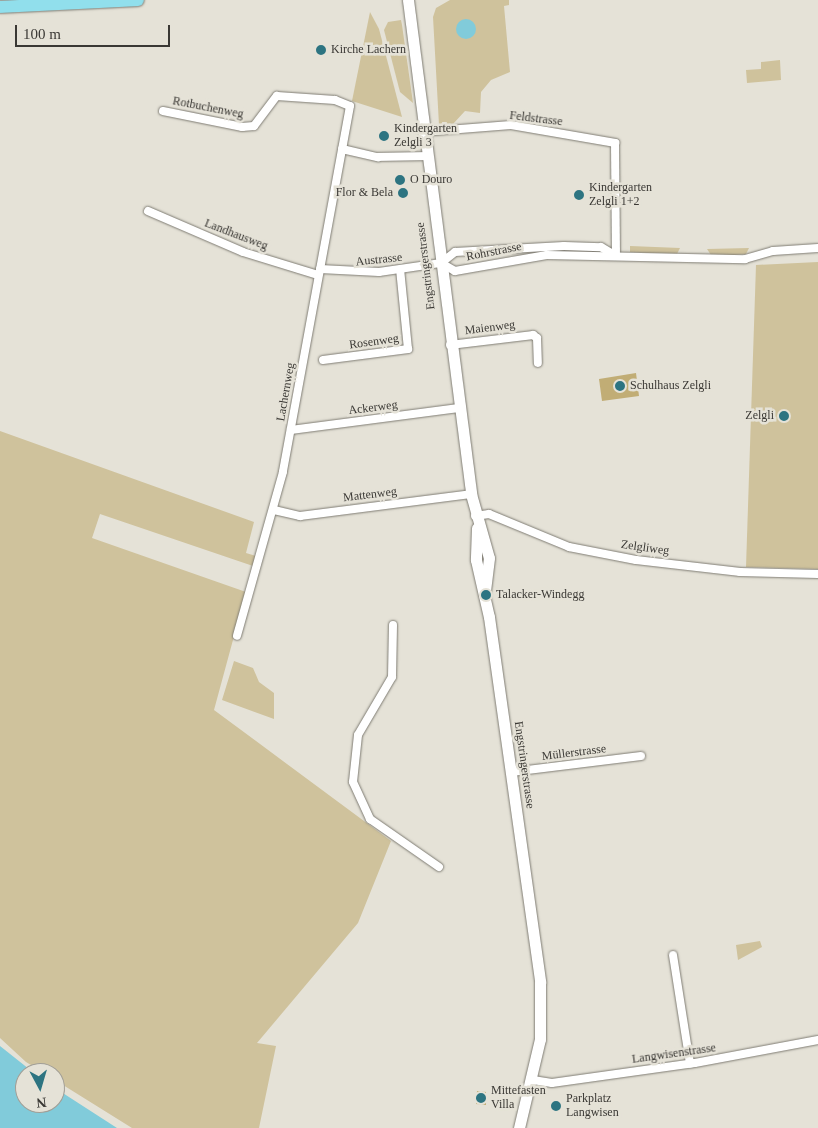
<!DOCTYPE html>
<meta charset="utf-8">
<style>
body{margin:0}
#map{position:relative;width:818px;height:1128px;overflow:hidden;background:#e5e2d7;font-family:Georgia,serif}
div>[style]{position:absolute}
.green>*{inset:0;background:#cfc29c}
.water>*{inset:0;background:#81cbda}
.round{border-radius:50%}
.building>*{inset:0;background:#c1ad75}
.roads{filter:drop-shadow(0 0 1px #7f7c73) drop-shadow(0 0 1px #7f7c73)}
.minor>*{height:8px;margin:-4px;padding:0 4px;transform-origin:4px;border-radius:4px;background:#fff}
.secondary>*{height:11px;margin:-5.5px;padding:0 5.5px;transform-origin:5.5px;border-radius:5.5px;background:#fff}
.primary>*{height:12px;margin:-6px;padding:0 6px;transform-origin:6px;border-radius:6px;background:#91dfec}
.dots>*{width:14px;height:14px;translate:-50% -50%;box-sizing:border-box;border:2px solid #e5e2d7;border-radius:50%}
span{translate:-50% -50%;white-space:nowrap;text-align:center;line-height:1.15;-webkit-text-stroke:5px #e5e2d7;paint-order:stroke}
.poi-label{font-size:12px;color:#3a3834}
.left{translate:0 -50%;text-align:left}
.right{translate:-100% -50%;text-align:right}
.street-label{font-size:12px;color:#3a3834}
.north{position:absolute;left:15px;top:1063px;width:50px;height:50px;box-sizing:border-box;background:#e5e2d7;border:1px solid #a19e96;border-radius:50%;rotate:174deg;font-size:14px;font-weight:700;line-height:20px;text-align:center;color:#3a3834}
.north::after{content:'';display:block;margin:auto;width:18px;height:22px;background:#2d7481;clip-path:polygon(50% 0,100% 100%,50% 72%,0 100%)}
.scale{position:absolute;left:15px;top:25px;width:155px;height:22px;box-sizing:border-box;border:2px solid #3a3834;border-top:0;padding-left:6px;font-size:15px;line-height:18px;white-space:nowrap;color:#3a3834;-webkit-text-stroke:4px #e5e2d7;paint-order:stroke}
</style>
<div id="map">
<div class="green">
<i style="clip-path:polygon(450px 0,509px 0,509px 5px,504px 6px,510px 72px,491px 80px,481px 92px,480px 113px,465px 111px,453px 124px,439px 125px,433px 17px,436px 8px)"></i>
<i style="clip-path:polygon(370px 12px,379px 29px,402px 117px,352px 101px)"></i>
<i style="clip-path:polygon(401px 20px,402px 25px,413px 103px,400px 92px,384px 30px,388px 22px)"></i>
<i style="clip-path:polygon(780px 60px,781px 80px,747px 83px,746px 70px,761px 69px,761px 62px)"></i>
<i style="clip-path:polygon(630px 246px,680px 248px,677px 254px,666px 254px,630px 252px)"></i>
<i style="clip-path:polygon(749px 248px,746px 254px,734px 255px,711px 255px,707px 249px)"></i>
<i style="clip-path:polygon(818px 262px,818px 569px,746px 567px,756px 265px)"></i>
<i style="clip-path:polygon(0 431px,254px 522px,246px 553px,256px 556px,253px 566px,100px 514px,92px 538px,246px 592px,214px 710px,391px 841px,358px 923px,257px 1043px,276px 1046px,259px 1128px,132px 1128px,55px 1080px,55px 1073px,44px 1073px,26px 1062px,0 1038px)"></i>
<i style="clip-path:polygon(234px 661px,253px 668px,259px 682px,274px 693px,274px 719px,222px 700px)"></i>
<i style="clip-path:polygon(760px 941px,762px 947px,738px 960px,736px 945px)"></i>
</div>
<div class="water">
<i class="round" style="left:456px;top:19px;width:20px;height:20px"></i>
<i style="clip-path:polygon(0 1046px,34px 1073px,25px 1073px,25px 1103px,55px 1103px,55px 1088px,117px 1128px,0 1128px)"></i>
</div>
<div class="building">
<i style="clip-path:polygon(636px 373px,639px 396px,602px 401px,599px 379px)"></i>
<i style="clip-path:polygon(477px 1091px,486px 1092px,486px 1105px,476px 1104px)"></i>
</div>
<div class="roads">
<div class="minor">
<i style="left:163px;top:111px;width:81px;rotate:11.4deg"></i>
<i style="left:242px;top:127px;width:12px;rotate:-5deg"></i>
<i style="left:254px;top:126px;width:38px;rotate:-53deg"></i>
<i style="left:277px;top:96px;width:58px;rotate:3.9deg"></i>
<i style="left:335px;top:100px;width:16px;rotate:22deg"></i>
<i style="left:350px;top:106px;width:372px;rotate:100.4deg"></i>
<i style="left:283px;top:472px;width:170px;rotate:105.7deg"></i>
<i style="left:422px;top:132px;width:89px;rotate:-4.5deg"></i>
<i style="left:511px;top:125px;width:106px;rotate:9.8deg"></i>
<i style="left:615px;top:143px;width:113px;rotate:89.5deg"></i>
<i style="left:342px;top:149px;width:37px;rotate:13deg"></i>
<i style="left:378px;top:157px;width:48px;rotate:-1.2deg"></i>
<i style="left:148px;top:211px;width:103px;rotate:23.3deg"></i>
<i style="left:243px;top:252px;width:78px;rotate:17deg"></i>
<i style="left:441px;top:263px;width:16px;rotate:30deg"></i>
<i style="left:455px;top:271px;width:93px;rotate:-9.9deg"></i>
<i style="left:547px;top:255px;width:198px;rotate:1.2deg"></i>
<i style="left:745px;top:259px;width:29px;rotate:-16deg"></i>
<i style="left:773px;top:251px;width:45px;rotate:-3.8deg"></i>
<i style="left:320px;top:269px;width:59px;rotate:2.9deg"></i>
<i style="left:379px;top:272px;width:63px;rotate:-8.3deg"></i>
<i style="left:441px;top:263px;width:18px;rotate:-38deg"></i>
<i style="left:455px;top:252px;width:109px;rotate:-3.2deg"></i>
<i style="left:564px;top:246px;width:37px;rotate:2deg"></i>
<i style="left:601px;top:247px;width:17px;rotate:31deg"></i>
<i style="left:450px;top:345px;width:84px;rotate:-6.9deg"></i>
<i style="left:533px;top:335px;width:5px;rotate:37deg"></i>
<i style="left:537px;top:338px;width:25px;rotate:88deg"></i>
<i style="left:323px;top:360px;width:86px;rotate:-7.4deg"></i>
<i style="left:408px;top:349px;width:80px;rotate:-95.7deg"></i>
<i style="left:291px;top:430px;width:169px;rotate:-7.5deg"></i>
<i style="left:274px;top:510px;width:27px;rotate:13deg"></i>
<i style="left:300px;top:516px;width:172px;rotate:-7.3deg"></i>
<i style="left:475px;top:516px;width:14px;rotate:-8deg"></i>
<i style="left:489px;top:514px;width:87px;rotate:22.4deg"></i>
<i style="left:569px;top:547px;width:68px;rotate:11deg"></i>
<i style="left:636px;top:560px;width:105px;rotate:6.6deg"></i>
<i style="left:740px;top:572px;width:78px;rotate:1.5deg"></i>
<i style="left:393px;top:625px;width:52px;rotate:91.1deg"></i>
<i style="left:392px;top:677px;width:67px;rotate:120.4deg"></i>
<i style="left:358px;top:735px;width:47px;rotate:96.1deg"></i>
<i style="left:353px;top:782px;width:41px;rotate:65.3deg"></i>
<i style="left:370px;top:819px;width:84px;rotate:34.8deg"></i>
<i style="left:511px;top:772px;width:131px;rotate:-7deg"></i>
<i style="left:673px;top:955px;width:110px;rotate:81.1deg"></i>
<i style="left:533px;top:1080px;width:19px;rotate:9deg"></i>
<i style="left:552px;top:1083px;width:144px;rotate:-8deg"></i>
<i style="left:695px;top:1063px;width:125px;rotate:-10.6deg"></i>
</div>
<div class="secondary">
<i style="left:408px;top:0;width:498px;rotate:82.7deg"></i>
<i style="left:471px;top:494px;width:66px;rotate:74.3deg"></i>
<i style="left:489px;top:558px;width:34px;rotate:97deg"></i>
<i style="left:477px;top:528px;width:32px;rotate:92deg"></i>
<i style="left:476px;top:560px;width:58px;rotate:77.2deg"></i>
<i style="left:489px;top:617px;width:369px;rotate:82deg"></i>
<i style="left:540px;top:982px;width:57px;rotate:90deg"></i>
<i style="left:540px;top:1039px;width:91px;rotate:103.3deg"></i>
</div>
<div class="primary">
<i style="left:0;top:7px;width:138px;rotate:-2.9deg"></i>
</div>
</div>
<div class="dots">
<i style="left:321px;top:50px;background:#2d7481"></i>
<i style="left:384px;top:136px;background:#2d7481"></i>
<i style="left:400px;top:180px;background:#2d7481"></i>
<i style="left:403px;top:193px;background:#2d7481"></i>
<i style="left:579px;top:195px;background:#2d7481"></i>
<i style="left:620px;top:386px;background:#2d7481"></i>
<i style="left:784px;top:416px;background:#2d7481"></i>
<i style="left:486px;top:595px;background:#2d7481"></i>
<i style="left:481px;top:1098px;background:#2d7481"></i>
<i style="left:556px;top:1106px;background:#2d7481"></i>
</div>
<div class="poi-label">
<span class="left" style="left:331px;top:50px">Kirche Lachern</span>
<span class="left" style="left:394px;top:136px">Kindergarten<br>Zelgli 3</span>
<span class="left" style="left:410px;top:180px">O Douro</span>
<span class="left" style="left:589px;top:195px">Kindergarten<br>Zelgli 1+2</span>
<span class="right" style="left:393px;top:193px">Flor &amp; Bela</span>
<span class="left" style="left:630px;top:386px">Schulhaus Zelgli</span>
<span class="right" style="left:774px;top:416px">Zelgli</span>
<span class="left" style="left:496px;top:595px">Talacker-Windegg</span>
<span class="left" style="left:491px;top:1098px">Mittefasten<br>Villa</span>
<span class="left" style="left:566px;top:1106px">Parkplatz<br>Langwisen</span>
</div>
<div class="street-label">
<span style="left:208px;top:108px;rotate:11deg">Rotbuchenweg</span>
<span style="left:536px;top:119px;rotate:7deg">Feldstrasse</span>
<span style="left:236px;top:235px;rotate:21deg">Landhausweg</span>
<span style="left:494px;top:252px;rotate:-11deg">Rohrstrasse</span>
<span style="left:379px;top:260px;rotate:-6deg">Austrasse</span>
<span style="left:426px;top:266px;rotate:-97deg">Engstringerstrasse</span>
<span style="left:490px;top:328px;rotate:-7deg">Maienweg</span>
<span style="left:374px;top:342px;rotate:-8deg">Rosenweg</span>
<span style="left:286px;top:392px;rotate:-80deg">Lachernweg</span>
<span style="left:373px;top:408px;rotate:-7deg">Ackerweg</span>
<span style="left:370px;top:495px;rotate:-7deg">Mattenweg</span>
<span style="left:645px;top:548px;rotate:8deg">Zelgliweg</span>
<span style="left:574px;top:753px;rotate:-7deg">Müllerstrasse</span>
<span style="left:524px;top:765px;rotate:82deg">Engstringerstrasse</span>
<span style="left:674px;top:1054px;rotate:-8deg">Langwisenstrasse</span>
</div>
<div class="north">N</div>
<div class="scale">100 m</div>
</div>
